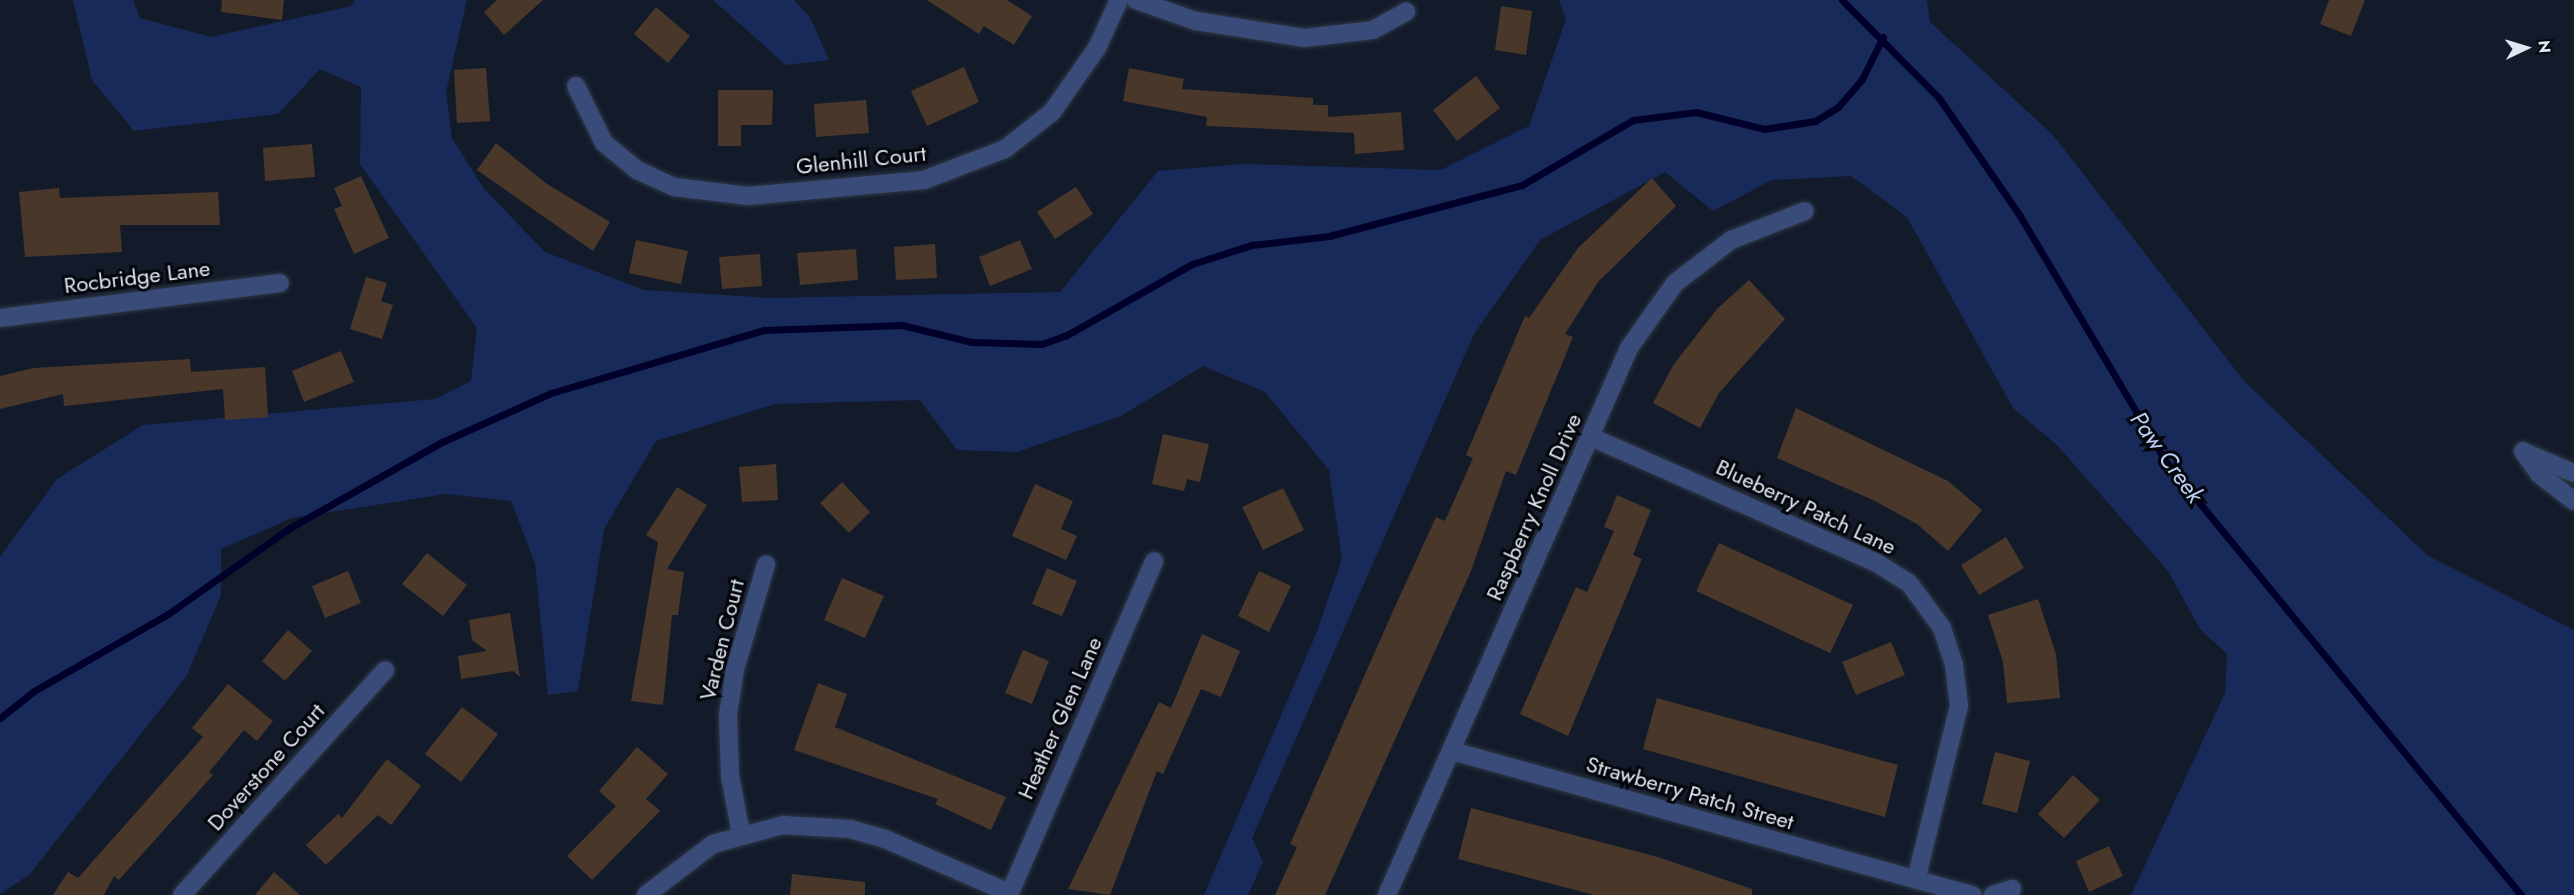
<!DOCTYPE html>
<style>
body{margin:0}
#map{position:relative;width:2574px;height:895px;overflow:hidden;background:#131b2b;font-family:Jost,sans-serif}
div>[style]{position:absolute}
.green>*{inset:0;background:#182a59}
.stream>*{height:7px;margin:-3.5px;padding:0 3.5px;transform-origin:3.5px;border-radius:3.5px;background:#01002a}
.building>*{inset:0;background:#49372a}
.roads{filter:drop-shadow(0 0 2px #303847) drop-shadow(0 0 2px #303847)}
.street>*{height:18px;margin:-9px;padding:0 9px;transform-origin:9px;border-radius:9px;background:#394c79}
span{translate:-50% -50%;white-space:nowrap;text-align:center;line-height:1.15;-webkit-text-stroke:6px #04060c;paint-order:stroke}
.street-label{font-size:22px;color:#e1e7f2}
.water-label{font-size:24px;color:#bbcdf3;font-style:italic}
.north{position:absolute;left:2496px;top:18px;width:60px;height:60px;-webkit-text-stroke:4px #04060c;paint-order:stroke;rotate:86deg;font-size:16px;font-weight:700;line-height:24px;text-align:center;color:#e1e7f2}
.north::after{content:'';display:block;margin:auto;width:21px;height:27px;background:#e1e7f2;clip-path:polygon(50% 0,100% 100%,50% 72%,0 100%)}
</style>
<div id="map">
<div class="green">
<i style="clip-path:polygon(73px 0,133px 0,140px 18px,211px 37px,352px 6px,355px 0,467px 0,446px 92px,452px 138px,484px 189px,545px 252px,644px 290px,771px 298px,1060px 292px,1158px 171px,1243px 164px,1441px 170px,1529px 126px,1566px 19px,1559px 0,1927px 0,1930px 22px,2053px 135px,2244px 381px,2427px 555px,2574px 630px,2574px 895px,2131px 895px,2225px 693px,2227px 654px,2200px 629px,2168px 571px,2057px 445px,2013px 408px,1907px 217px,1851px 176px,1772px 180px,1713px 211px,1665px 172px,1540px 240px,1474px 334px,1252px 838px,1263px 862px,1248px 895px,1204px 895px,1316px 634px,1342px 559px,1329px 470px,1265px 392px,1203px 366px,1121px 416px,1017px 452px,957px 450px,920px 400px,775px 404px,656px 441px,604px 529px,578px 691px,548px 695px,535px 563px,511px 501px,446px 494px,292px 518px,221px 549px,221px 595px,186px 677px,29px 875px,0 894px,0 557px,57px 479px,143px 425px,435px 399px,471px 381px,477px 328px,360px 164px,361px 87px,320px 69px,278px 114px,134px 131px,92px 80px)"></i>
<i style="clip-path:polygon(713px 0,794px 0,810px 17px,829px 60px,786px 65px)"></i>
</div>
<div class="stream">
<i style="left:1842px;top:0;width:138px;rotate:45.3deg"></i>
<i style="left:1939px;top:98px;width:143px;rotate:55.5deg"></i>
<i style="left:2020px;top:216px;width:286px;rotate:59.3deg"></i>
<i style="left:2166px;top:462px;width:560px;rotate:50.65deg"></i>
<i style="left:0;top:718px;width:43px;rotate:-38.5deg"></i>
<i style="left:34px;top:691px;width:155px;rotate:-29.9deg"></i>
<i style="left:168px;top:614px;width:147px;rotate:-35.3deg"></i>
<i style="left:288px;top:529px;width:177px;rotate:-29.5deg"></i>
<i style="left:442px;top:442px;width:120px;rotate:-24.2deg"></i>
<i style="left:551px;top:393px;width:222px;rotate:-16.5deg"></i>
<i style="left:764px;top:330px;width:138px;rotate:-2.1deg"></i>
<i style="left:902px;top:325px;width:72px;rotate:13.7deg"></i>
<i style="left:972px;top:342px;width:70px;rotate:1.6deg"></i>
<i style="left:1042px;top:344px;width:27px;rotate:-20deg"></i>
<i style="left:1067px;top:335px;width:144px;rotate:-29.6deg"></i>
<i style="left:1192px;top:264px;width:63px;rotate:-17.6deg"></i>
<i style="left:1252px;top:245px;width:78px;rotate:-6.7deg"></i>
<i style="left:1329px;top:236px;width:200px;rotate:-14.8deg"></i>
<i style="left:1522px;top:185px;width:129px;rotate:-30.4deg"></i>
<i style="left:1633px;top:120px;width:64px;rotate:-7.2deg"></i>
<i style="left:1696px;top:112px;width:70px;rotate:14deg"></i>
<i style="left:1764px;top:129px;width:52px;rotate:-8.9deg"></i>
<i style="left:1815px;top:121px;width:27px;rotate:-31deg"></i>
<i style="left:1838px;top:107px;width:37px;rotate:-49deg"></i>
<i style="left:1862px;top:79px;width:47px;rotate:-63.4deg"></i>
</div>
<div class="building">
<i style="clip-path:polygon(222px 0,284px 0,282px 20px,221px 12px)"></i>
<i style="clip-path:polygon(497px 0,543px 0,504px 35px,484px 12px)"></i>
<i style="clip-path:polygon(927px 0,1007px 0,1032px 16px,1014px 45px,984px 26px,979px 34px)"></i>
<i style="clip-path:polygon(2329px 0,2365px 0,2351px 36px,2320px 24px)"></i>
<i style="clip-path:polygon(1501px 6px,1532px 11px,1526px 55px,1495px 50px)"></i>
<i style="clip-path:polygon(656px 7px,690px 36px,668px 63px,634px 34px)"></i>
<i style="clip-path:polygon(964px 67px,979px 102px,927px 126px,911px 91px)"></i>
<i style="clip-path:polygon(486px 68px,490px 121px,457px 123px,454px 70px)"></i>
<i style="clip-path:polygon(1129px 68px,1184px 79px,1182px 89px,1313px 98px,1313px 105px,1328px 105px,1328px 117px,1401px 112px,1404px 150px,1355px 154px,1354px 133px,1206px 126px,1207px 117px,1123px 101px)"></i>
<i style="clip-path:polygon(1476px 76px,1500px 108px,1457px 141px,1433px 110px)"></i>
<i style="clip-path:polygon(718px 90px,773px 90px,772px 125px,741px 125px,741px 146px,718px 146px)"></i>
<i style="clip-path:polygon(866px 100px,869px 133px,816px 137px,814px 104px)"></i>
<i style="clip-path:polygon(496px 143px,547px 184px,610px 222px,593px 251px,477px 170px)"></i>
<i style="clip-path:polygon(312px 144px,315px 177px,265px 181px,263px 148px)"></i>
<i style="clip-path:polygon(361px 176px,389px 238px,354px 254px,334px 209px,342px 206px,334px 188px)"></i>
<i style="clip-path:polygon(1652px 178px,1676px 206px,1598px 282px,1565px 334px,1573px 337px,1516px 475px,1506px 471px,1471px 571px,1325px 895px,1275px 895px,1297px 847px,1290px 844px,1393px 611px,1436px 517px,1445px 521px,1473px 458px,1466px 455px,1525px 316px,1529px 318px,1578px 248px)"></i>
<i style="clip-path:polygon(1076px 187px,1093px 214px,1055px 239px,1037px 212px)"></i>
<i style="clip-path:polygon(59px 188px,60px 198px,218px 192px,220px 225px,120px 225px,122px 252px,25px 257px,19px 192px)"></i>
<i style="clip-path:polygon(636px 240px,688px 251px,681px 284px,629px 273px)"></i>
<i style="clip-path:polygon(1020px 240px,1032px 269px,990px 286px,979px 257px)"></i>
<i style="clip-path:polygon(935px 244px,937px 278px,896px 280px,894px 247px)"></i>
<i style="clip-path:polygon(856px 249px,858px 280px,800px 285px,797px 253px)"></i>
<i style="clip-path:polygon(760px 254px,762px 286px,722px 289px,719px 257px)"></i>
<i style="clip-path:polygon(366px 277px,387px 283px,381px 301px,393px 305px,382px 339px,350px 329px)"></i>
<i style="clip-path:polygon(1749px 280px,1785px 319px,1719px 393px,1700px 428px,1653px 403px,1674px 364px,1717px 309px)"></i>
<i style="clip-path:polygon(341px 351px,354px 382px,304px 402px,292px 371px)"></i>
<i style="clip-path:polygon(190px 359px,191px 372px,265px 367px,268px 417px,225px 420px,223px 389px,64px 406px,63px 394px,0 409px,0 376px,34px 368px)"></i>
<i style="clip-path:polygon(1796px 408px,1948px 481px,1982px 510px,1948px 551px,1917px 524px,1873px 500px,1777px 458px)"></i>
<i style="clip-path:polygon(1163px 434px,1209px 444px,1200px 482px,1187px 479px,1184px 491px,1152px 484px)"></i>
<i style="clip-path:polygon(776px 464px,778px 500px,742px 502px,739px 467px)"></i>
<i style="clip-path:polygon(842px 482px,870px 512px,849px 533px,820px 503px)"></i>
<i style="clip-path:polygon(1035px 484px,1073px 501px,1061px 529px,1077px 536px,1066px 560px,1012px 536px)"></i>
<i style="clip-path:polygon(677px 487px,707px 505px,667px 569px,684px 572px,678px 615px,672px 615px,663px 705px,631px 701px,658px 542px,646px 535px)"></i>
<i style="clip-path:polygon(1283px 488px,1304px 530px,1263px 550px,1242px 507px)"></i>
<i style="clip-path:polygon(1617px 495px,1651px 510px,1633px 555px,1642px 559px,1568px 736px,1520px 714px,1576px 587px,1587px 592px,1614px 531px,1604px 527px)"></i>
<i style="clip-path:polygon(2006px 537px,2024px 568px,1979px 595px,1961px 565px)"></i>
<i style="clip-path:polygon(1719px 543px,1853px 605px,1830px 653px,1696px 591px)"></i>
<i style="clip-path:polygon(427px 553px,467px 585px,443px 616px,402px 584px)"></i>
<i style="clip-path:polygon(1047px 568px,1077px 581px,1062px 616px,1032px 604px)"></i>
<i style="clip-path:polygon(348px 571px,361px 603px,325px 618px,312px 586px)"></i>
<i style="clip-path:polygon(1259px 571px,1291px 586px,1269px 632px,1238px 616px)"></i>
<i style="clip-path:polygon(842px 578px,884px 596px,865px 638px,824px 620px)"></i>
<i style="clip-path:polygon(2038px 599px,2056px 654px,2060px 698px,2007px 703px,2003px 662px,1988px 615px)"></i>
<i style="clip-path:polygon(510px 613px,520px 677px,513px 671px,461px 679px,458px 656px,487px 651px,472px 640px,469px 620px)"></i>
<i style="clip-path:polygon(288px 630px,312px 651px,285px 681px,262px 661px)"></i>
<i style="clip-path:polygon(1202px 634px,1240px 651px,1221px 697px,1201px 689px,1163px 774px,1157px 771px,1110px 895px,1068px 889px,1159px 702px,1171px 708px)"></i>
<i style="clip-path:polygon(1891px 642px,1905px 675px,1856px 695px,1842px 662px)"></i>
<i style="clip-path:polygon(1023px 650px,1049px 661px,1032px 704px,1005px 693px)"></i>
<i style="clip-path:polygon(818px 683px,847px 694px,835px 727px,1006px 797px,991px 830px,935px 804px,938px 799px,794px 750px)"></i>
<i style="clip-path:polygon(228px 684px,273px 721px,257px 741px,244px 730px,209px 772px,213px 775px,119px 880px,114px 876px,104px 895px,53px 895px,68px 872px,78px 878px,203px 737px,192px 728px)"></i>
<i style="clip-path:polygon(1657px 698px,1898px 765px,1885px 817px,1643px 749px)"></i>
<i style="clip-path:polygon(462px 707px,498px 734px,461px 782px,425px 754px)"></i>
<i style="clip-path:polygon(637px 747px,668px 774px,646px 799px,660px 811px,592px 880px,567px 856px,616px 806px,599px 791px)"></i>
<i style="clip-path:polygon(1995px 752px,2030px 761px,2017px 813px,1982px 804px)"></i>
<i style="clip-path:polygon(387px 759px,421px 786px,391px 825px,378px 815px,326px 865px,306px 845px,338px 814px,342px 818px)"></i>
<i style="clip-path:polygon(2073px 775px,2100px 800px,2064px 838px,2038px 814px)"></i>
<i style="clip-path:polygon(1471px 808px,1658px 857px,1752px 889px,1752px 895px,1594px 895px,1458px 859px)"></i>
<i style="clip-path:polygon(2109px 846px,2123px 876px,2089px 892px,2076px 861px)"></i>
<i style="clip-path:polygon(274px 872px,300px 895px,255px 895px)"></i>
<i style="clip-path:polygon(792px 874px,865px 882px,865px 895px,790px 895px)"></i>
</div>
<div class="roads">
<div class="street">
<i style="left:1136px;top:0;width:64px;rotate:19.3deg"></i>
<i style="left:1196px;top:21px;width:109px;rotate:8.9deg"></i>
<i style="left:1304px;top:38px;width:69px;rotate:-6.6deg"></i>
<i style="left:1373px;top:30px;width:38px;rotate:-29deg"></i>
<i style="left:576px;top:86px;width:64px;rotate:63.8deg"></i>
<i style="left:604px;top:143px;width:43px;rotate:39.3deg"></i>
<i style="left:637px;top:170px;width:41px;rotate:24.7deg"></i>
<i style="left:674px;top:187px;width:75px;rotate:6.9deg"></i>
<i style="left:748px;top:196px;width:177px;rotate:-5.2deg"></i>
<i style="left:924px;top:180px;width:87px;rotate:-20.9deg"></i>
<i style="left:1005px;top:149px;width:60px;rotate:-38.2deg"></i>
<i style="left:1052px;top:112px;width:78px;rotate:-54.9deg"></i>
<i style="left:1097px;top:48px;width:53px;rotate:-65.4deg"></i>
<i style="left:0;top:318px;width:282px;rotate:-7.1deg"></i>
<i style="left:1591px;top:437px;width:310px;rotate:23.8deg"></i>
<i style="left:1875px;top:562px;width:40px;rotate:32deg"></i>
<i style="left:1909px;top:583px;width:56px;rotate:53.7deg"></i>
<i style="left:1942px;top:628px;width:39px;rotate:72deg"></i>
<i style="left:1954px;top:665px;width:41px;rotate:83deg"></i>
<i style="left:1959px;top:706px;width:179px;rotate:103.9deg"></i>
<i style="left:2523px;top:451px;width:28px;rotate:55deg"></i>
<i style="left:2539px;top:474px;width:44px;rotate:37.6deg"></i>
<i style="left:2524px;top:452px;width:54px;rotate:22.8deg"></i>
<i style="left:1452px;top:751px;width:540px;rotate:15.48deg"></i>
<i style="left:741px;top:834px;width:59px;rotate:-100.7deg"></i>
<i style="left:730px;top:776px;width:61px;rotate:-91.9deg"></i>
<i style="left:728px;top:715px;width:47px;rotate:-81.3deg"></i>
<i style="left:735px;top:669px;width:109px;rotate:-73.4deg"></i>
<i style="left:182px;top:895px;width:303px;rotate:-47.9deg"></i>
<i style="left:646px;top:895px;width:84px;rotate:-37.3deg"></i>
<i style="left:713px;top:844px;width:73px;rotate:-15.2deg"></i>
<i style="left:783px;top:825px;width:67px;rotate:3.4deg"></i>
<i style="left:850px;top:829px;width:36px;rotate:16deg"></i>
<i style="left:885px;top:839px;width:135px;rotate:23.5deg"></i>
<i style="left:1009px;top:895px;width:364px;rotate:-66.5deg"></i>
<i style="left:1387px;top:895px;width:598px;rotate:-66.13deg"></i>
<i style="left:1629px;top:348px;width:80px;rotate:-54.7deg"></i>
<i style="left:1675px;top:283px;width:71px;rotate:-37.5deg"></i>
<i style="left:1731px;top:240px;width:79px;rotate:-21.4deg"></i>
<i style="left:1993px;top:895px;width:20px;rotate:-18deg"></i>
</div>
</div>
<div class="street-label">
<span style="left:861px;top:160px;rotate:-6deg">Glenhill Court</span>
<span style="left:137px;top:277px;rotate:-7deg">Rocbridge Lane</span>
<span style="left:1534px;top:507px;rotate:-66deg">Raspberry Knoll Drive</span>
<span style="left:1806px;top:507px;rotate:25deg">Blueberry Patch Lane</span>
<span style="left:722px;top:640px;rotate:-76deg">Varden Court</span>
<span style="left:1060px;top:718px;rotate:-66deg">Heather Glen Lane</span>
<span style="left:266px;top:767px;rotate:-48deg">Doverstone Court</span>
<span style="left:1690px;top:793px;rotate:16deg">Strawberry Patch Street</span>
</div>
<div class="water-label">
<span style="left:2167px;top:457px;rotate:54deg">Paw Creek</span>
</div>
<div class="north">N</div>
</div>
